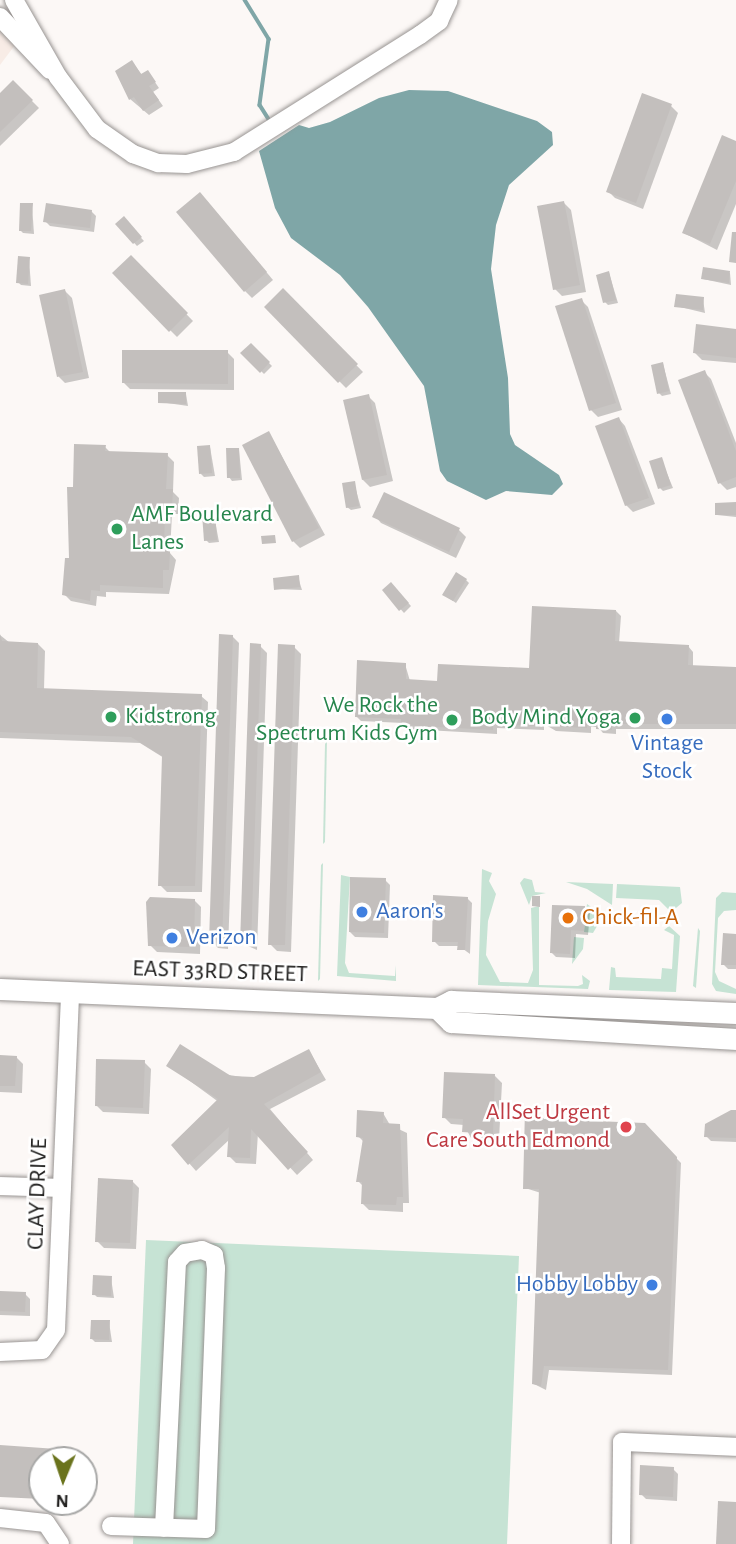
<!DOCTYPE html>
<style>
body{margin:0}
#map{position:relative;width:736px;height:1544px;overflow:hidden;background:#fcf8f6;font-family:"Alegreya Sans",sans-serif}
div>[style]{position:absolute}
.built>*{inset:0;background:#f8ece6}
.green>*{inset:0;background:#c6e3d4}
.water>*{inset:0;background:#7fa6a7}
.shadow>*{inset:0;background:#0003}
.stream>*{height:3.5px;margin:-1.75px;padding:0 1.75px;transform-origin:1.75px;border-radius:1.75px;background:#7fa6a7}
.building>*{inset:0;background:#c3bfbd}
.roads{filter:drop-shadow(0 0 2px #989492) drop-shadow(0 0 2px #989492)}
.minor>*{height:18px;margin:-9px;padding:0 9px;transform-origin:9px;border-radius:9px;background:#fff}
.major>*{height:21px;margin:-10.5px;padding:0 10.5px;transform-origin:10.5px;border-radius:10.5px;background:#fff}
.dots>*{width:19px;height:19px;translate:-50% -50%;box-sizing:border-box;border:4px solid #fff;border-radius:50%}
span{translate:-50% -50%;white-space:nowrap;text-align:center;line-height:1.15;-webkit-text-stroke:5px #fff;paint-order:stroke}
.leisure-label{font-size:24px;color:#27864d}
.left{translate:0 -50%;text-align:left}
.right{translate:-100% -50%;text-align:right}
.shop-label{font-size:24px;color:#366cbe}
.food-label{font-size:24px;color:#c56008}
.street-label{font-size:24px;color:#232221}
.health-label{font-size:24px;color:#be3a42}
.north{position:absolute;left:28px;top:1446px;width:70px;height:70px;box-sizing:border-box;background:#fff;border:2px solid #a7a7a6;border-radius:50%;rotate:182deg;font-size:19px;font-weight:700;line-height:28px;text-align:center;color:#232221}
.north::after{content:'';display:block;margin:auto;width:24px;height:32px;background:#6a731c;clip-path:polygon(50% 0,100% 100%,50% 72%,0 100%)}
</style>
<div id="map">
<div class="built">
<i style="clip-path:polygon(0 28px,15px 45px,0 65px)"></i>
</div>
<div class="green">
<i style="clip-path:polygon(327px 741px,325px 842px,323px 844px,325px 744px)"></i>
<i style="clip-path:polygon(323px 863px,320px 979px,318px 981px,321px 865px)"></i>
<i style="clip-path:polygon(482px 869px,492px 873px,489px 881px,496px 894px,488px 921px,486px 955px,500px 982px,528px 983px,533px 970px,531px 908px,539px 906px,539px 985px,578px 986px,583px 984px,582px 975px,590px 981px,588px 989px,478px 985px)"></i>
<i style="clip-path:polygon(341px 875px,350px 877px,345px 963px,349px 973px,395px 976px,396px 965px,396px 981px,337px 976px)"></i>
<i style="clip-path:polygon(524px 878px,532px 880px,535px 892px,546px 893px,532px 896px,529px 905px,520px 883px)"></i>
<i style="clip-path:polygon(566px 882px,613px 884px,612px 905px,587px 889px)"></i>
<i style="clip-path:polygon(617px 884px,680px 887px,682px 903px,671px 912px,659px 900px,616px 898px)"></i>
<i style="clip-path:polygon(722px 892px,736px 893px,736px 910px,724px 911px,718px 918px,715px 972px,719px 981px,736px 989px,736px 994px,716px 991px,712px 984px,716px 898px)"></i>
<i style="clip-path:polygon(587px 904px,603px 916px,593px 933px,584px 932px)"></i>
<i style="clip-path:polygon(669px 926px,680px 936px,676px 992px,609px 990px,611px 967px,615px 968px,616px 977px,661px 979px,662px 968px,672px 969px,674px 935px,664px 930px)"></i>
<i style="clip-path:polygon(698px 928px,700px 931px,696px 988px,693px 986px)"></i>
<i style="clip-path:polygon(574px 937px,584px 938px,583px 949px,572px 964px)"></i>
<i style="clip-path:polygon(146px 1240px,519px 1256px,507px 1544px,133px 1544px)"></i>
</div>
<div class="water">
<i style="clip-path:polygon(409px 90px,448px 91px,537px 121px,552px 132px,553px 145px,509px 185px,496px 225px,491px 269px,508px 378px,510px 434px,515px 445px,559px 475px,563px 484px,552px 495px,506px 491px,486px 500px,447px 481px,440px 471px,424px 386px,368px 307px,340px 275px,291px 238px,275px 208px,259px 151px,299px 125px,309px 128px,330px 122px,379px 98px)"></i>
</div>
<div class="shadow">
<i style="clip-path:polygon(132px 62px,142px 75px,148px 72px,159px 88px,153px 92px,163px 106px,149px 115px,130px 99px)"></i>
<i style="clip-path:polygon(13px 82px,39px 108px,0 146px,0 95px)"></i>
<i style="clip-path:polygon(671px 106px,678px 113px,643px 209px,615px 198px,608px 191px)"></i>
<i style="clip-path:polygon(736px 143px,736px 204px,717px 250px,684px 233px)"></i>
<i style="clip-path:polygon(207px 201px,273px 280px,252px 298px,245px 291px)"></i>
<i style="clip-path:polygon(564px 203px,571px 210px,586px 292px,562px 296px,555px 289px)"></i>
<i style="clip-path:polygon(32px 205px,34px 234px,23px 233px,20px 230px)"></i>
<i style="clip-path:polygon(91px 211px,96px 216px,94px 232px,50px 226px,45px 221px)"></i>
<i style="clip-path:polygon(123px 218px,144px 241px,137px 246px,117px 224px)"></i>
<i style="clip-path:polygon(131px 257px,193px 321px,177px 337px,114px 274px)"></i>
<i style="clip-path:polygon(29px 258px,31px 286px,21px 285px,18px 282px)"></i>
<i style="clip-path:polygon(609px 273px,618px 303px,608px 305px,605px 302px)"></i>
<i style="clip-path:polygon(730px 273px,731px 285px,703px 279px)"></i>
<i style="clip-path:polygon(283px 290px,363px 372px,346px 388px,266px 307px)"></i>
<i style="clip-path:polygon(65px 291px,72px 298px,89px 378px,65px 383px,59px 377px)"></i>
<i style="clip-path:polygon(703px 299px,705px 313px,676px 306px)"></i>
<i style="clip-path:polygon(581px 300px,588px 307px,622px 410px,598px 417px,591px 410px)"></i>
<i style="clip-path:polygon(736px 330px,736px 363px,702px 360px,695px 353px)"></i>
<i style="clip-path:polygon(251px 345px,272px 366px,264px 374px,243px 353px)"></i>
<i style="clip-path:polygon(227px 352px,234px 359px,234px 390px,130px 389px,123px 382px)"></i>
<i style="clip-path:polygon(663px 364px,671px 394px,662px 396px,659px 393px)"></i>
<i style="clip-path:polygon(704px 372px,711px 379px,736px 443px,736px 487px,727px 490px,720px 483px)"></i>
<i style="clip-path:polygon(186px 394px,188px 406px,160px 402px)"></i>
<i style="clip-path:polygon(368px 396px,375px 403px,393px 481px,370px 487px,363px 480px)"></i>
<i style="clip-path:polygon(619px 419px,625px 426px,655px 504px,633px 512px,626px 505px)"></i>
<i style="clip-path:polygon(269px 433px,325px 535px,300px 548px,293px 541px)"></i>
<i style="clip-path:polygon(105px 447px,111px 453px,167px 455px,174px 462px,173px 492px,179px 498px,178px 514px,172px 514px,170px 553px,176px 560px,169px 594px,106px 592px,106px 597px,97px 596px,96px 606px,71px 601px,64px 594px,71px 560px,74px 489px)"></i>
<i style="clip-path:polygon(210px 447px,215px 476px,204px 477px,201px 474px)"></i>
<i style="clip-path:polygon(239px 450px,242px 480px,232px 481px,229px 477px)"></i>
<i style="clip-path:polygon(661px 459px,673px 488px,663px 491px,660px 488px)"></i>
<i style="clip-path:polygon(354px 483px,361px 508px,351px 510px,347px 507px)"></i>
<i style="clip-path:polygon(385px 495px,459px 530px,466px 537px,456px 558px,381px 523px,375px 516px)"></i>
<i style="clip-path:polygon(736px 504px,736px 517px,717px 515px)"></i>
<i style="clip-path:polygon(214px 515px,219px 542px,209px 543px,206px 540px)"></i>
<i style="clip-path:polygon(298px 577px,302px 590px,276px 589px)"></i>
<i style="clip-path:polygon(466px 580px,469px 583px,456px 603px,447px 597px)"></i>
<i style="clip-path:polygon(391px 584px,411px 606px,404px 613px,384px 590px)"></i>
<i style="clip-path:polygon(616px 611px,621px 616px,619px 643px,688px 646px,693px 652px,693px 667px,736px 669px,736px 729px,616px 729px,616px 734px,603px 733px,598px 727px,591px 727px,591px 733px,556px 731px,544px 724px,544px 730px,497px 728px,497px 734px,408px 729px,403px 723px,361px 721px,356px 716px,405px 664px,410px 681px,439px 683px,530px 670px)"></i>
<i style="clip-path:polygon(0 635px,10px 643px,38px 644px,45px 651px,44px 690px,201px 696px,208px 702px,202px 892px,167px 892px,160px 885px,164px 758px,140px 743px,0 738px)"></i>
<i style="clip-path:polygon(232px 636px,239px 643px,228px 949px,218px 948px,211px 941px)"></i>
<i style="clip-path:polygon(260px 646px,267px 653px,257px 950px,241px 943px)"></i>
<i style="clip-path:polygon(294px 647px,301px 654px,291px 952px,277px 951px,270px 944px)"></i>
<i style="clip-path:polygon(385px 880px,390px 885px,388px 938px,355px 937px,350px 932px)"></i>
<i style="clip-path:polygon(467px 898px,472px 903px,470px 954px,459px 946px,439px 946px,434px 941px)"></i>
<i style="clip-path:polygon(194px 900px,201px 907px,200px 954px,157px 952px,150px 945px)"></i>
<i style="clip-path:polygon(584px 908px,590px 913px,588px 935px,576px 934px,575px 958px,556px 957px,551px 952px)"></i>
<i style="clip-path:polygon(736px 935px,736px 969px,728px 969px,723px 964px)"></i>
<i style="clip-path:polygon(309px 1051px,326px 1080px,270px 1109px,313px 1160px,297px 1175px,258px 1133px,256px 1164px,236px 1163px,229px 1156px,230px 1139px,196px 1171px,173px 1145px,220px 1103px,168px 1065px,254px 1079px)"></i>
<i style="clip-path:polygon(0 1057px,16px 1057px,23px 1064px,22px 1093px,0 1092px)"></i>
<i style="clip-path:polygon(144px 1062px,151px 1069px,149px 1114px,103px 1112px,96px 1105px)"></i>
<i style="clip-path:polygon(495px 1076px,502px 1083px,499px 1140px,471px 1138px,464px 1125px,451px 1124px,444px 1117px)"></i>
<i style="clip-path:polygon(736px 1112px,736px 1142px,711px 1141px,706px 1136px)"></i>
<i style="clip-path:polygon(383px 1113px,390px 1125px,407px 1133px,409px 1203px,403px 1203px,403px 1212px,369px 1210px,362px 1203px,363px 1186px,358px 1181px,364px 1142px,358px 1136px)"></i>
<i style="clip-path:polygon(544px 1120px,644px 1125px,681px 1163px,672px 1375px,549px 1370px,546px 1390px,534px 1384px,541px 1193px,525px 1188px)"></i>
<i style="clip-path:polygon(132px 1181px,139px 1188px,136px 1249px,104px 1248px,97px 1241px)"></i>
<i style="clip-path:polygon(111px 1278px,114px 1298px,97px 1297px,94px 1294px)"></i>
<i style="clip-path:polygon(0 1292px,25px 1294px,30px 1299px,30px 1316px,0 1315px)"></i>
<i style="clip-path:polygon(109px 1322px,112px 1342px,95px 1342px,92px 1339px)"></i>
<i style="clip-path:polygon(673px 1469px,678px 1474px,677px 1501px,646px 1499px,641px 1494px)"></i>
</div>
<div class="stream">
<i style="left:245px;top:0;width:46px;rotate:58.4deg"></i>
<i style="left:269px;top:39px;width:67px;rotate:97.8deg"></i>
<i style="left:260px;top:105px;width:19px;rotate:58deg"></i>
</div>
<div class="building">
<i style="clip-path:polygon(132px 60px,141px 74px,148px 70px,156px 82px,149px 86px,159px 100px,143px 111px,134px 97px,129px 100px,115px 71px)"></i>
<i style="clip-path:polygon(13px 80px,33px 100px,0 132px,0 93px)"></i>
<i style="clip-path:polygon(642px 93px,672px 104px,636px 203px,606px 192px)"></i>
<i style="clip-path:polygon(722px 135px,736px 141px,736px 181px,710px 244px,682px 233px)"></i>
<i style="clip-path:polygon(200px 192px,267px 272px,244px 292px,176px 212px)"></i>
<i style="clip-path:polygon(564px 201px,580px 285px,553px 290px,537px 206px)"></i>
<i style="clip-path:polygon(20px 203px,33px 203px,31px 231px,19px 231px)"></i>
<i style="clip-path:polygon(46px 203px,92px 210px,90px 228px,43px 222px)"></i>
<i style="clip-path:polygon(124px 216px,142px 237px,133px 244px,115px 224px)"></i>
<i style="clip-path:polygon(732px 232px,736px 232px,736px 263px,729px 262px)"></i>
<i style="clip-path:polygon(131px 255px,188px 313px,169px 332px,112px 273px)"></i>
<i style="clip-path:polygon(18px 256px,30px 257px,28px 284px,16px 283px)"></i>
<i style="clip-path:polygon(703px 267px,730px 271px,729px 283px,701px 279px)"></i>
<i style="clip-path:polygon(609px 271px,616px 300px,603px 303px,596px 275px)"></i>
<i style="clip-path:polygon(283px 288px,358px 364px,338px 383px,264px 307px)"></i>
<i style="clip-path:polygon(65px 289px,83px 372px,57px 377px,39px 295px)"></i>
<i style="clip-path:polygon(676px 294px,704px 297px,703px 310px,674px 307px)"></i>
<i style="clip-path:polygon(582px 298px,616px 403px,589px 411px,555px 306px)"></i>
<i style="clip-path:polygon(696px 324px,736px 329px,736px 358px,693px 353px)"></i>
<i style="clip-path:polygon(251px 343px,270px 362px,260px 373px,240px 353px)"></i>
<i style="clip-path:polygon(122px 350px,228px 350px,228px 384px,122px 383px)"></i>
<i style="clip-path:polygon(663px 362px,669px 391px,657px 394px,651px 365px)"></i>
<i style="clip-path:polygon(705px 370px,736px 451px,736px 477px,718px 484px,678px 380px)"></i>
<i style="clip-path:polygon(158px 392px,186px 392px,186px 404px,158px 403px)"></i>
<i style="clip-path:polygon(369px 394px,387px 475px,362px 480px,343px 400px)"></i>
<i style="clip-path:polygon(619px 417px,649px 498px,625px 506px,595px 426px)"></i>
<i style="clip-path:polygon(269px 431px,319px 528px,292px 542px,242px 445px)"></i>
<i style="clip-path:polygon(74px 444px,106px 445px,105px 451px,168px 453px,166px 489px,173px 489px,172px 508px,165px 508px,164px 551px,170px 551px,169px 570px,163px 570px,163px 588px,100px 585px,100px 591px,91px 590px,90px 601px,62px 595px,65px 558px,69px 558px,67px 487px,73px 487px)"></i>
<i style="clip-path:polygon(210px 445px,212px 473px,199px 474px,197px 446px)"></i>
<i style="clip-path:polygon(226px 448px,239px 448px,240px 478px,227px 478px)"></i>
<i style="clip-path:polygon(662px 457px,671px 485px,658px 489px,649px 461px)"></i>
<i style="clip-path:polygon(355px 481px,359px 506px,346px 508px,342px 483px)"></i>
<i style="clip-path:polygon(384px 492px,460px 528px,449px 552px,372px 517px)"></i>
<i style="clip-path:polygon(736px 502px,736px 515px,715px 515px,715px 503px)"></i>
<i style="clip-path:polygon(215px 513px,217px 540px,204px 541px,202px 514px)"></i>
<i style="clip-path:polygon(275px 535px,276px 543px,262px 544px,261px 536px)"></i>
<i style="clip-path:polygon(456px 572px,467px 579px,453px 601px,442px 595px)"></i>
<i style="clip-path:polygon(299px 575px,300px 587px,274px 590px,273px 578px)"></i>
<i style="clip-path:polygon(391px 582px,409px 603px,399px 611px,382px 590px)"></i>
<i style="clip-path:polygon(532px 606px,616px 610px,615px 641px,689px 645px,688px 665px,736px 667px,736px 724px,612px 724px,612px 730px,596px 729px,596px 723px,587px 722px,587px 728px,549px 726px,549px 721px,540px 720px,540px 726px,493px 724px,493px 730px,401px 725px,401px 719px,355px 717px,357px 660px,406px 663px,406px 679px,437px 681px,438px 664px,529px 668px)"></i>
<i style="clip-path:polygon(0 634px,2px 641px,38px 643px,37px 688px,202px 694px,195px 886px,158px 886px,162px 756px,131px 737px,0 732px)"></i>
<i style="clip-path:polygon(219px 634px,233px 635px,222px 943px,209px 942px)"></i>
<i style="clip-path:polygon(250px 643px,261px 644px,251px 944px,240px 944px)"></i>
<i style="clip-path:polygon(278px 644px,295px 645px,285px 945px,268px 945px)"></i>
<i style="clip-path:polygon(350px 877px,386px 878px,384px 933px,349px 932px)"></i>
<i style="clip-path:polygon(433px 895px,468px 897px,465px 950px,457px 950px,458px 942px,432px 942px)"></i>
<i style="clip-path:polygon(532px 896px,540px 896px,540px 907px,532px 906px)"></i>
<i style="clip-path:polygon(150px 897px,195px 899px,194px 947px,148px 946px,146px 902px)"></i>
<i style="clip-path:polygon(552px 905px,585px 906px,584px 931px,571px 930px,570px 954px,550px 953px)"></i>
<i style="clip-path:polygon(723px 933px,736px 934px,736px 965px,721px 965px)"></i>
<i style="clip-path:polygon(180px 1044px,231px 1076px,254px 1077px,309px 1049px,321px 1072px,264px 1104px,308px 1152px,288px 1170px,251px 1129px,250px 1158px,227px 1157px,229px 1127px,188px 1165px,171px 1145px,218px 1099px,166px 1066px)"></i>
<i style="clip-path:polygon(0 1055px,17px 1056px,15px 1086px,0 1086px)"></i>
<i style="clip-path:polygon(96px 1059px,145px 1060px,143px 1108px,95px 1106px)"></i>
<i style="clip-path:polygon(444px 1072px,495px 1074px,493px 1134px,462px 1132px,463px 1119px,442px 1118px)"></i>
<i style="clip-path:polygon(525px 1109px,535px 1109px,544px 1119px,645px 1123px,677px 1157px,668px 1370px,544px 1366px,541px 1386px,532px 1384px,539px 1189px,523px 1189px)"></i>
<i style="clip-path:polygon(357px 1110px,384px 1112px,383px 1123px,400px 1124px,403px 1197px,397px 1197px,396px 1205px,361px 1204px,362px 1182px,356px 1182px,363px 1138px,356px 1137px)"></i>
<i style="clip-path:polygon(731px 1110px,736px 1110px,736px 1138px,704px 1137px,705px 1124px)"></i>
<i style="clip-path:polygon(98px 1178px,133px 1180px,130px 1243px,95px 1242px)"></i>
<i style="clip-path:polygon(93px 1275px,112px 1276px,111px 1296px,92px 1295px)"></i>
<i style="clip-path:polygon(0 1291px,26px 1292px,25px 1312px,0 1311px)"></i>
<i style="clip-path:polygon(91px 1320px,110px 1320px,109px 1340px,90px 1339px)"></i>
<i style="clip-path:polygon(0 1445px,57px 1449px,56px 1460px,42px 1460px,42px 1499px,0 1497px)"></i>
<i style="clip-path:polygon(640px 1465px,674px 1467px,673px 1497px,639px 1495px)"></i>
<i style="clip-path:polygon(718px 1501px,736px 1502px,736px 1544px,716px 1544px)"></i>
</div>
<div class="roads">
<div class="minor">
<i style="left:14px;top:0;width:89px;rotate:60.3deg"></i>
<i style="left:58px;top:77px;width:65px;rotate:53.1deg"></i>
<i style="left:97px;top:129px;width:44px;rotate:34.8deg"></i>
<i style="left:133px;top:154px;width:27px;rotate:20deg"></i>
<i style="left:158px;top:163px;width:29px;rotate:2deg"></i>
<i style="left:187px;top:164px;width:49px;rotate:-14.3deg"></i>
<i style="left:234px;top:152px;width:220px;rotate:-32.2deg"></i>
<i style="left:420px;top:35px;width:24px;rotate:-36deg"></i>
<i style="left:439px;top:21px;width:23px;rotate:-65deg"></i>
<i style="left:0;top:17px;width:73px;rotate:46.7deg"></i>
<i style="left:0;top:1186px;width:62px;rotate:1.8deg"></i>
<i style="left:0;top:1352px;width:42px;rotate:-2.7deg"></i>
<i style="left:42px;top:1350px;width:24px;rotate:-55deg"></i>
<i style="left:56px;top:1330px;width:338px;rotate:-87.6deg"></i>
<i style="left:0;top:1518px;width:46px;rotate:6.2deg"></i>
<i style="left:46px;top:1523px;width:25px;rotate:56deg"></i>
<i style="left:111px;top:1526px;width:95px;rotate:1.8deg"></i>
<i style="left:206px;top:1529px;width:261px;rotate:-87.8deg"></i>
<i style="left:216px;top:1268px;width:13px;rotate:-99deg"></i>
<i style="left:214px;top:1255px;width:13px;rotate:-157deg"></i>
<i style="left:202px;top:1250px;width:17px;rotate:170deg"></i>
<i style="left:185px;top:1253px;width:12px;rotate:132deg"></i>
<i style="left:177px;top:1262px;width:266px;rotate:92.8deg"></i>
<i style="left:621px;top:1544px;width:102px;rotate:-89.4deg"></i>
<i style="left:622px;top:1442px;width:114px;rotate:2.5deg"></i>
</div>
<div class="major">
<i style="left:0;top:989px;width:437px;rotate:2.5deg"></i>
<i style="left:437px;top:1008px;width:16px;rotate:-27deg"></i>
<i style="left:451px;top:1001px;width:285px;rotate:2.4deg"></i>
<i style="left:437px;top:1008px;width:20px;rotate:45deg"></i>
<i style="left:451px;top:1022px;width:286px;rotate:3.4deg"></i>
</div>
</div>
<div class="dots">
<i style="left:117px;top:529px;background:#2e9e5b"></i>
<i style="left:111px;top:717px;background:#2e9e5b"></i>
<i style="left:635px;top:718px;background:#2e9e5b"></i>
<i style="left:667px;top:719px;background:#3f7fe0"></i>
<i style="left:452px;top:720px;background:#2e9e5b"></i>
<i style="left:362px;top:912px;background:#3f7fe0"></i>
<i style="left:568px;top:918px;background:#e8710a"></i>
<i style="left:172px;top:938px;background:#3f7fe0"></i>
<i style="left:626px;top:1127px;background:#e0444e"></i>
<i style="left:652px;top:1285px;background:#3f7fe0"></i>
</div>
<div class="leisure-label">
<span class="left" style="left:131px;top:529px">AMF Boulevard<br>Lanes</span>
<span class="right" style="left:438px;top:720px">We Rock the<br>Spectrum Kids Gym</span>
<span class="left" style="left:125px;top:717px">Kidstrong</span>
<span class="right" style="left:621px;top:718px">Body Mind Yoga</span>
</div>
<div class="shop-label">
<span style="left:667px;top:758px">Vintage<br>Stock</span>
<span class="left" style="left:376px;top:912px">Aaron's</span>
<span class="left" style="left:186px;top:938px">Verizon</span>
<span class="right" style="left:638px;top:1285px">Hobby Lobby</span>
</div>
<div class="food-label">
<span class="left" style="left:582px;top:918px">Chick-fil-A</span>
</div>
<div class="street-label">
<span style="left:220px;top:972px;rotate:2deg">EAST 33RD STREET</span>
<span style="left:38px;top:1194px;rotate:-88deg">CLAY DRIVE</span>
</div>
<div class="health-label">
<span class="right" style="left:610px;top:1127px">AllSet Urgent<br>Care South Edmond</span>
</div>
<div class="north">N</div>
</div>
